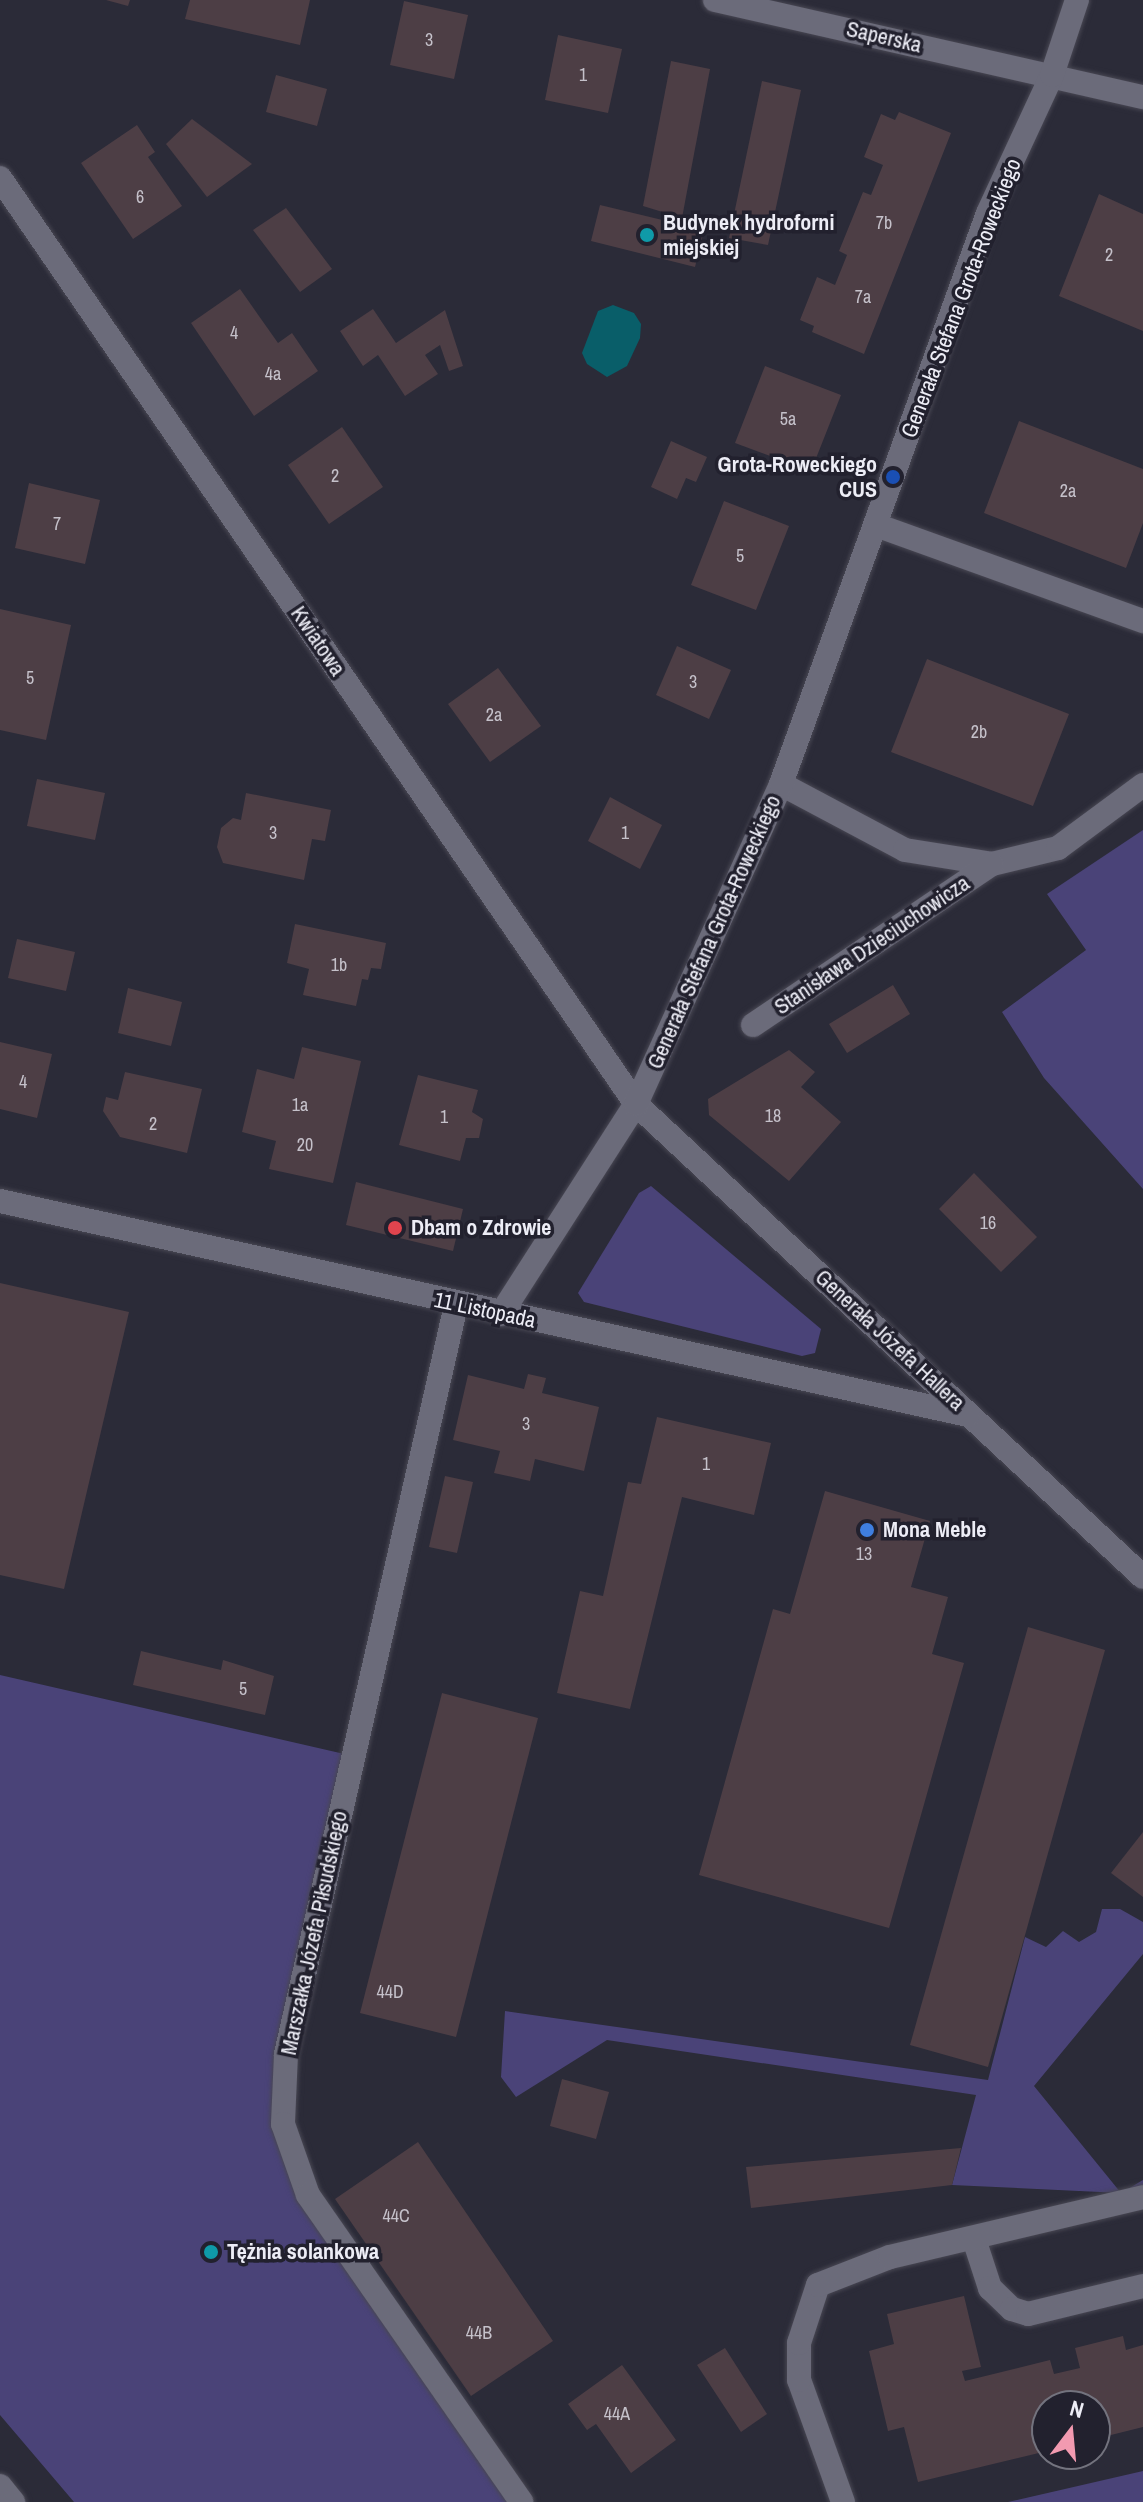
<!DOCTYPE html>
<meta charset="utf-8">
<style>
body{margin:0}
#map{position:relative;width:1143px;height:2502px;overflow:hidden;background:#2b2b38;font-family:"Archivo Narrow",sans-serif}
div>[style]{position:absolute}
.green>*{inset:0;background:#4a4378}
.water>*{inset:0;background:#095e69}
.building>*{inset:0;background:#4d3e45}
.roads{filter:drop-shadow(0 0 2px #484753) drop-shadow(0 0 2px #484753)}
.minor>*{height:24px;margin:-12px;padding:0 12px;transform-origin:12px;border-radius:12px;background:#6b6b7a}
.dots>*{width:22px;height:22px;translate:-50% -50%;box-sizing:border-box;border:4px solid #22212e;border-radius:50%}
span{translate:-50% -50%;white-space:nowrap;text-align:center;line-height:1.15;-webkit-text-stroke:7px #22212e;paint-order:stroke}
.number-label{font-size:18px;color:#c5c1ca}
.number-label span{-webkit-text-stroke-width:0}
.street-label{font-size:22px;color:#ededf6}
.poi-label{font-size:22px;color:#ededf6;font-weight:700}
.left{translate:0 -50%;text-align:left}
.right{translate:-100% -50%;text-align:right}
.north{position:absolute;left:1031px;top:2390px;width:80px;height:80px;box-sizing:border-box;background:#22212e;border:2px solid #73737e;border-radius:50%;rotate:16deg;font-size:22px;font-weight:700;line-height:32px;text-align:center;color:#ededf6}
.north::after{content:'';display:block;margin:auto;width:28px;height:36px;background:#f29ab0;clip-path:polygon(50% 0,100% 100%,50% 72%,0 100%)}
</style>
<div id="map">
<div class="green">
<i style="clip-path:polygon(1143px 830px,1143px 1189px,1044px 1078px,1002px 1012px,1086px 950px,1047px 894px)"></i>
<i style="clip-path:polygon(651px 1186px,821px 1329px,815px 1353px,802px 1356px,584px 1302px,578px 1293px,639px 1193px)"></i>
<i style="clip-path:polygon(0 1675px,353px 1756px,283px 2124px,308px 2195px,521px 2502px,74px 2502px,0 2415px)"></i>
<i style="clip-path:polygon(1102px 1909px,1120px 1909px,1143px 1922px,1143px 1954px,1034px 2086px,1121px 2193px,1143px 2180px,1143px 2188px,1121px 2193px,952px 2185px,976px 2095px,607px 2040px,516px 2097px,501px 2077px,505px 2011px,988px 2080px,1025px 1937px,1046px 1947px,1063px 1931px,1079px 1942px,1096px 1932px)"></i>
<i style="clip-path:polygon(1143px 2471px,1143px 2502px,1008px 2502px)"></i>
</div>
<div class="water">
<i style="clip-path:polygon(613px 305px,634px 313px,641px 324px,640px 338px,627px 366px,607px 377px,587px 364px,582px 353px,598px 311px)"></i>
</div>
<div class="building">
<i style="clip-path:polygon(106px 0,130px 0,128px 6px)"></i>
<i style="clip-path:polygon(190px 0,310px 0,300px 45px,185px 19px)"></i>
<i style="clip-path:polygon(404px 1px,468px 15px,454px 79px,390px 65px)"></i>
<i style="clip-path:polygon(558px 35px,622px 49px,608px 113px,545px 100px)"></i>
<i style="clip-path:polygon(671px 61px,710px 69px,682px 218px,643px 206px)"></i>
<i style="clip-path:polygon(276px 75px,327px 89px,317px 126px,266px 112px)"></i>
<i style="clip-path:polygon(762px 81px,801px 90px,768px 245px,729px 238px)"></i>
<i style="clip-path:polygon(899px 112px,951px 133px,864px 354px,812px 332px,814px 326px,800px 320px,817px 277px,835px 285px,847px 255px,839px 251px,863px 192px,871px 195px,883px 165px,864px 157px,881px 114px,895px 120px)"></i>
<i style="clip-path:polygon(192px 119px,252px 164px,207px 197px,166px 144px)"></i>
<i style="clip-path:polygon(137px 125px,155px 152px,148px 157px,182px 206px,133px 239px,81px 163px)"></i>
<i style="clip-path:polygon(1099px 194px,1143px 214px,1143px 331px,1059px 296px)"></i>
<i style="clip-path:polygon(600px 205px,704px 230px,695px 267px,591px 241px)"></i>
<i style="clip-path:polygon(286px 208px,332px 269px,300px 292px,253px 230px)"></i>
<i style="clip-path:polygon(240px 289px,278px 343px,292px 333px,318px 371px,254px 416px,191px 323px)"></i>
<i style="clip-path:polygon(373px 309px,396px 343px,445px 310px,463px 366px,449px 371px,440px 345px,425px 355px,438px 374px,405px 396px,378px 355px,363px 366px,340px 331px)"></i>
<i style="clip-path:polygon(765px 366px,841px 395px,811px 471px,735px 443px)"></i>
<i style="clip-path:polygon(1019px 421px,1143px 469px,1143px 523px,1126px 568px,984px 513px)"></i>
<i style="clip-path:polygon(342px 427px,383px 487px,329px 524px,288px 465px)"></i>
<i style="clip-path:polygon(671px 441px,707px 457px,696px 482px,686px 478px,677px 499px,651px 487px)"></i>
<i style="clip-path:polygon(29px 483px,100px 500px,85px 564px,15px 548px)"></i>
<i style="clip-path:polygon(724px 501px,789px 526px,756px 610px,691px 585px)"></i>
<i style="clip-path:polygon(0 609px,71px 625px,46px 740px,0 730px)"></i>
<i style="clip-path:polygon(677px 646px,731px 670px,709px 719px,656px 695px)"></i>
<i style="clip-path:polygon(927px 659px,1069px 714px,1033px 806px,891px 752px)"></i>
<i style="clip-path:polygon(498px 668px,541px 726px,490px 762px,448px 704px)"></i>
<i style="clip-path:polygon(37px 779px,105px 793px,95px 840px,27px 826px)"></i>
<i style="clip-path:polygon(246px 793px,331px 810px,325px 841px,312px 839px,304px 880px,223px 863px,217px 847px,221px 828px,233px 818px,241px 820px)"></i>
<i style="clip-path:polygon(610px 797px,662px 825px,640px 869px,588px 841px)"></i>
<i style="clip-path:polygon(295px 924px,386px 943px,381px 969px,371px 968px,368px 980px,362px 979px,356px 1006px,303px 995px,309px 969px,287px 963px)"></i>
<i style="clip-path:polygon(17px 939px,75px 952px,66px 991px,8px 978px)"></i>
<i style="clip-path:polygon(893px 985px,910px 1014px,847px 1053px,829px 1024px)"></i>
<i style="clip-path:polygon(128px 988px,182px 1002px,171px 1046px,118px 1033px)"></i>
<i style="clip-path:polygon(0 1042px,52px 1054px,37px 1118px,0 1109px)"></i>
<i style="clip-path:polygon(302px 1047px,361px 1061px,333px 1183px,269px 1169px,276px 1141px,242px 1132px,257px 1069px,294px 1079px)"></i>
<i style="clip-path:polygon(789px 1050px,815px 1072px,801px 1087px,841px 1122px,789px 1181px,709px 1115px,708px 1099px)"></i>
<i style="clip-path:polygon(125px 1072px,202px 1089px,187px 1153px,120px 1137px,103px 1111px,106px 1097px,118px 1100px)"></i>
<i style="clip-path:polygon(418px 1075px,478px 1090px,472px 1112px,483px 1119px,479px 1138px,466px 1138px,460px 1161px,399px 1145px)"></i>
<i style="clip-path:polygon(974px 1173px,1037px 1237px,1001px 1272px,939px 1209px)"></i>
<i style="clip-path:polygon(356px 1182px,463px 1209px,453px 1251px,346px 1225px)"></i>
<i style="clip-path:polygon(0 1283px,129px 1312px,64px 1589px,0 1575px)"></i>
<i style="clip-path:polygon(528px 1374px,546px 1378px,542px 1393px,599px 1407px,584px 1471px,535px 1459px,530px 1481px,494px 1473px,500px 1451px,453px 1440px,468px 1375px,524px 1389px)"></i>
<i style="clip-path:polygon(657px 1417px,771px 1443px,754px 1515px,682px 1497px,630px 1709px,557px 1693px,580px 1591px,603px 1596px,628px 1482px,641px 1484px)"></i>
<i style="clip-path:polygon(445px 1476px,473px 1482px,457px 1553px,429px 1547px)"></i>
<i style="clip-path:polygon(825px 1491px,930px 1521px,911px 1587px,948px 1597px,932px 1654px,964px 1663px,889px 1928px,699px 1875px,773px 1609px,790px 1614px)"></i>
<i style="clip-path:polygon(1028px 1627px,1105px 1650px,988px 2067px,910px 2045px)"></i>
<i style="clip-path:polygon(141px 1651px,221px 1670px,223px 1660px,274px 1676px,265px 1715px,133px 1685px)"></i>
<i style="clip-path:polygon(442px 1693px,538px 1718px,456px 2037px,360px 2013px)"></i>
<i style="clip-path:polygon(1143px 1832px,1143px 1897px,1111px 1873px)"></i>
<i style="clip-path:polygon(562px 2079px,609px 2092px,596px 2139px,550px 2126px)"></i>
<i style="clip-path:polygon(418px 2142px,553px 2341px,471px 2396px,335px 2199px)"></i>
<i style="clip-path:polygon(961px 2148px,952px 2185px,751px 2208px,746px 2167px)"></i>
<i style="clip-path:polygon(964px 2296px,981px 2367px,962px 2371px,965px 2381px,1050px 2360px,1054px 2374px,1080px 2368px,1075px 2348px,1123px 2336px,1126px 2350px,1143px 2345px,1143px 2427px,1095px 2439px,1095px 2406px,1047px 2406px,1047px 2451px,918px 2482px,904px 2427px,888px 2431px,869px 2351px,894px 2344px,887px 2314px)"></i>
<i style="clip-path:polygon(725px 2348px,767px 2414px,741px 2432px,697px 2365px)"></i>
<i style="clip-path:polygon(622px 2365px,676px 2440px,631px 2473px,596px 2424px,587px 2430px,568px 2404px)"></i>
</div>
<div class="roads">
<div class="minor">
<i style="left:715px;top:0;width:439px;rotate:12.8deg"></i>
<i style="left:0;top:178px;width:1123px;rotate:55.52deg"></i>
<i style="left:636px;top:1104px;width:693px;rotate:43.01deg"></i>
<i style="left:876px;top:525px;width:284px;rotate:19.8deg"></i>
<i style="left:781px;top:784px;width:140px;rotate:28deg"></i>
<i style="left:905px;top:850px;width:88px;rotate:9.1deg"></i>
<i style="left:992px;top:864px;width:68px;rotate:-13.6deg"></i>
<i style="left:1058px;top:848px;width:106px;rotate:-36.5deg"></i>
<i style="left:753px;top:1025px;width:288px;rotate:-34deg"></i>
<i style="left:0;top:1201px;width:991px;rotate:12.47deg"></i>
<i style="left:456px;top:1305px;width:768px;rotate:102.79deg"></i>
<i style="left:286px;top:2054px;width:70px;rotate:92.5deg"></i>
<i style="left:283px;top:2124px;width:75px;rotate:70.6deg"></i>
<i style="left:308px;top:2195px;width:374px;rotate:55.2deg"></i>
<i style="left:501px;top:1314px;width:250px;rotate:-57.3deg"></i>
<i style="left:636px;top:1104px;width:351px;rotate:-65.6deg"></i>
<i style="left:781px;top:784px;width:607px;rotate:-70.07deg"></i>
<i style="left:988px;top:213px;width:152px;rotate:-65.1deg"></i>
<i style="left:1052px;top:75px;width:79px;rotate:-71.6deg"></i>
<i style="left:974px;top:2239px;width:52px;rotate:71.9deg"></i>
<i style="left:990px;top:2288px;width:30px;rotate:44deg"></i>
<i style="left:1012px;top:2309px;width:17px;rotate:17deg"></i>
<i style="left:1028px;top:2314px;width:118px;rotate:-13.7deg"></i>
<i style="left:0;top:2486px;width:21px;rotate:51deg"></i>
<i style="left:843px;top:2502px;width:130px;rotate:-109.8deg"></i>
<i style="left:799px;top:2380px;width:37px;rotate:-90deg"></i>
<i style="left:799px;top:2343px;width:61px;rotate:-71.9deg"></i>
<i style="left:818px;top:2285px;width:77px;rotate:-21.3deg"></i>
<i style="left:890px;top:2257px;width:260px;rotate:-13.3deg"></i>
</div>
</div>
<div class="dots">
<i style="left:647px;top:235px;background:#0f9aa8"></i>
<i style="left:893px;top:477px;background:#1a4fb4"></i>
<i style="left:395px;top:1228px;background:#e0444e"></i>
<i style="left:867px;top:1530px;background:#3f7fe0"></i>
<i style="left:211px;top:2252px;background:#0f9aa8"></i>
</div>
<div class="number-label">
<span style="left:429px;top:40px">3</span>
<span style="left:583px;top:75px">1</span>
<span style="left:140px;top:197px">6</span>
<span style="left:884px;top:223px">7b</span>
<span style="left:1109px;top:255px">2</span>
<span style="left:863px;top:297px">7a</span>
<span style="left:234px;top:333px">4</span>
<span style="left:273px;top:374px">4a</span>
<span style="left:788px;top:419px">5a</span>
<span style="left:335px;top:476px">2</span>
<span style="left:1068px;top:491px">2a</span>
<span style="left:57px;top:524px">7</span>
<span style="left:740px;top:556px">5</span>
<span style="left:30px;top:678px">5</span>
<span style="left:693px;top:682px">3</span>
<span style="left:494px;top:715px">2a</span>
<span style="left:979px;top:732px">2b</span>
<span style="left:273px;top:833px">3</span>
<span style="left:625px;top:833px">1</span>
<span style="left:339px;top:965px">1b</span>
<span style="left:23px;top:1082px">4</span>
<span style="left:300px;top:1105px">1a</span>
<span style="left:773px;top:1116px">18</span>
<span style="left:444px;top:1117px">1</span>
<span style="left:153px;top:1124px">2</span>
<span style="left:305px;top:1145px">20</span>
<span style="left:988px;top:1223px">16</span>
<span style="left:526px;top:1424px">3</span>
<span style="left:706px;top:1464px">1</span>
<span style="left:864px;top:1554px">13</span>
<span style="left:243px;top:1689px">5</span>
<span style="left:390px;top:1992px">44D</span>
<span style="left:396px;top:2216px">44C</span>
<span style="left:479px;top:2333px">44B</span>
<span style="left:617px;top:2414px">44A</span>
</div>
<div class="street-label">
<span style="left:884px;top:37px;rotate:13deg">Saperska</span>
<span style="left:961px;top:298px;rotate:-69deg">Generała Stefana Grota-Roweckiego</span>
<span style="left:318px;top:641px;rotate:56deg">Kwiatowa</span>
<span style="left:714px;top:932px;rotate:-66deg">Generała Stefana Grota-Roweckiego</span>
<span style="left:872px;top:945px;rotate:-34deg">Stanisława Dzieciuchowicza</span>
<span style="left:485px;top:1310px;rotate:12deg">11 Listopada</span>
<span style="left:890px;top:1340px;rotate:43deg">Generała Józefa Hallera</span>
<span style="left:314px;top:1933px;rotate:-78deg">Marszałka Józefa Piłsudskiego</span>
</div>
<div class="poi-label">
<span class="left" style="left:663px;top:235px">Budynek hydroforni<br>miejskiej</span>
<span class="right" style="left:877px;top:477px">Grota-Roweckiego<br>CUS</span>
<span class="left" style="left:411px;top:1228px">Dbam o Zdrowie</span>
<span class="left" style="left:883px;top:1530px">Mona Meble</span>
<span class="left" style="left:227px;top:2252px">Tężnia solankowa</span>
</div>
<div class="north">N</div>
</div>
